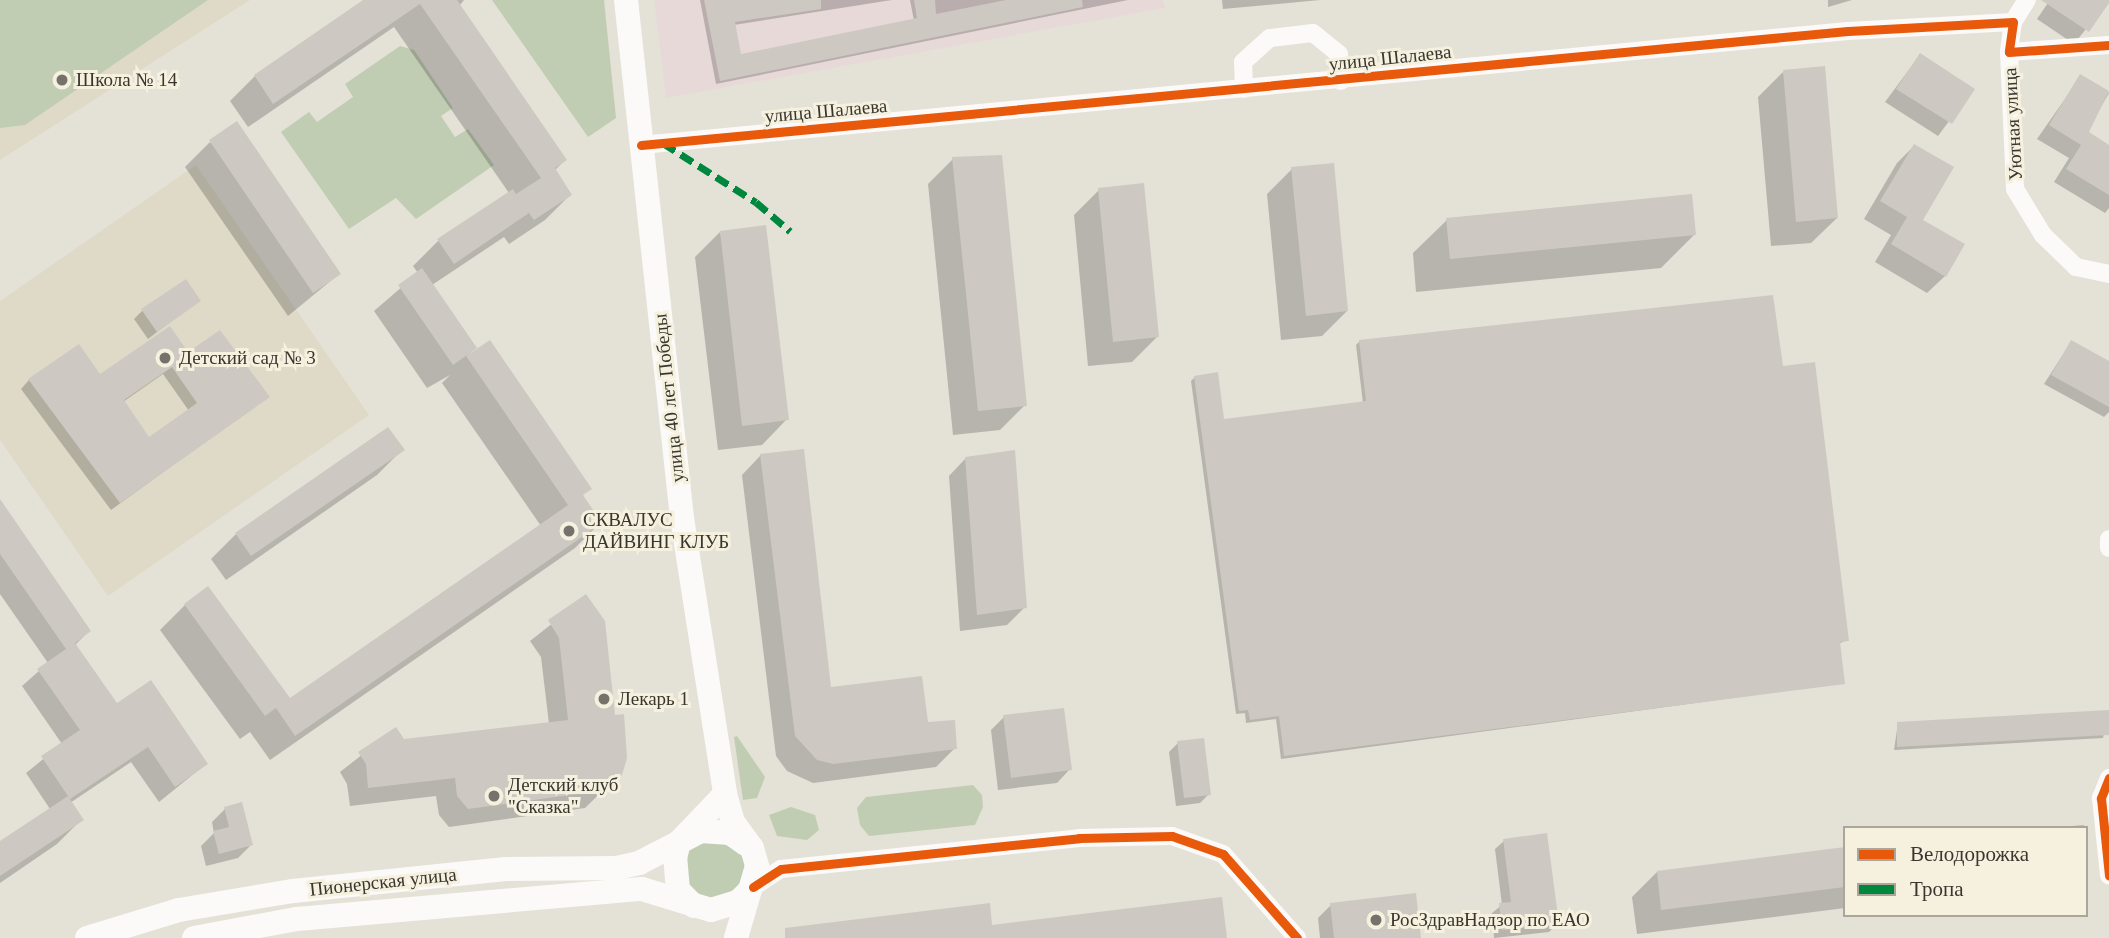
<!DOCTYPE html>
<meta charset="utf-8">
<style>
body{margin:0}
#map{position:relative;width:2109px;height:938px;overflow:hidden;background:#e4e1d7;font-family:Georgia,serif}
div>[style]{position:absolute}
.industrial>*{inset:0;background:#e8d9d9}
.built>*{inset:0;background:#dfdac7}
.green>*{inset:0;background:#c1cdb3}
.round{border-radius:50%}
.shadow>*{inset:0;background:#0003}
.building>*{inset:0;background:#cdc9c2}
.minor>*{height:18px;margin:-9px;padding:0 9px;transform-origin:9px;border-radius:9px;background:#fbfaf9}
.secondary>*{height:24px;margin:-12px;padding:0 12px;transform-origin:12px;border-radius:12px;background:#fbfaf9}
.quiet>*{height:7px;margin-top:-3.5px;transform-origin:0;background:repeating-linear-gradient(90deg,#00873e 0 14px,transparent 0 21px)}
.cycleway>*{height:9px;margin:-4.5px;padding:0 4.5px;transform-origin:4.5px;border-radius:4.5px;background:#e8590c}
.dots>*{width:19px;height:19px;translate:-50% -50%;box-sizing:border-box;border:4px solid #f6f1df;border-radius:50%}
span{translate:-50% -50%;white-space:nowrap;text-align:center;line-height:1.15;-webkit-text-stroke:6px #f6f1df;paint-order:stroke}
.street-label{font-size:19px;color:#38362f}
.poi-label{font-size:19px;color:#38362f}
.left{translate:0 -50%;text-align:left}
.legend{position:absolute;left:1843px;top:826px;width:245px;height:91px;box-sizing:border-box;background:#f6f1df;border:2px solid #aaa699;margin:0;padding:9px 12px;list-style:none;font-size:21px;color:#38362f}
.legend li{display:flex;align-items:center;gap:14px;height:35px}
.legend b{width:35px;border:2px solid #aaa699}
</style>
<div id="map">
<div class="industrial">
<i style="clip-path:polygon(654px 0,1163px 0,1165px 8px,666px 98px)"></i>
</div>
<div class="built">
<i style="clip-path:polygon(0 0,250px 0,0 160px)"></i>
<i style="clip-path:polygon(196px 165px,369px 415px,108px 596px,0 440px,0 301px)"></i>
</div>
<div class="green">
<i style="clip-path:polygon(0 0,208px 0,25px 125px,0 128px)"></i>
<i style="clip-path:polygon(492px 0,604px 0,616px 118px,588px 137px)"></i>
<i style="clip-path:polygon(400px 46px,414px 50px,453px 108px,441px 116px,455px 137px,468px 129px,494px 165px,416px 219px,396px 198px,349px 229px,281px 132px,309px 112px,317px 122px,353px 97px,345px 84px)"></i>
<i style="clip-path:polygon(737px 736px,765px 777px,757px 798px,743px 800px,734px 737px)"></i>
<i style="clip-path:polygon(973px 785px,982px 795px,983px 807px,975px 825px,869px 836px,860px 825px,857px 808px,866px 797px)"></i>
<i style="clip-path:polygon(791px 807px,815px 815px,819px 830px,807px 840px,777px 836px,769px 815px)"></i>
<i class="round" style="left:683px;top:837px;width:62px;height:62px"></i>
</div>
<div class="shadow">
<i style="clip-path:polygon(366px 0,464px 0,459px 6px,565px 160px,554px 171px,570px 195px,545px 220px,509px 244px,504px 237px,432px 285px,475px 348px,468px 355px,600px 523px,575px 548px,270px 760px,250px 732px,240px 739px,160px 630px,185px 605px,289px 701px,541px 526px,442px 383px,450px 375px,427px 388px,374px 311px,418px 273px,413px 266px,438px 241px,509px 193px,394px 27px,248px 127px,230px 101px,255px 76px)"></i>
<i style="clip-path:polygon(700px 0,892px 0,734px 25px,740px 56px,914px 21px,910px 0,1128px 0,716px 84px)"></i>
<i style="clip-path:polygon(1222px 0,1320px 0,1223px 9px)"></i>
<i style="clip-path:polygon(1828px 0,1852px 0,1828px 7px)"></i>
<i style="clip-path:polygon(2050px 0,2109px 0,2074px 44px,2037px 19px)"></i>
<i style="clip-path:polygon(1920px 55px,1973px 89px,1938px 136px,1885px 102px)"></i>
<i style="clip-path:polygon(1783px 72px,1837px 218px,1811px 243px,1771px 246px,1758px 97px)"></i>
<i style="clip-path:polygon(2081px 76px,2109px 93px,2086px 133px,2109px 147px,2109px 208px,2105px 213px,2054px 182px,2069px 158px,2037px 139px)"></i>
<i style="clip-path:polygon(210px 142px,339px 274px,288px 316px,185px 167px)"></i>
<i style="clip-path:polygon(1914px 146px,1921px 220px,1945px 276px,1927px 293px,1875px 262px,1891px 235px,1864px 219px,1897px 163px)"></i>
<i style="clip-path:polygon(953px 159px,1025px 405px,1000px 430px,953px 435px,928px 184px)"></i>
<i style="clip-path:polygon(1292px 169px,1347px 311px,1322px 336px,1281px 340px,1267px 194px)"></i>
<i style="clip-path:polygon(1099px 190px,1157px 337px,1132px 362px,1088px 366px,1074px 215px)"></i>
<i style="clip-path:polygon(1447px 220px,1695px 234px,1661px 268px,1416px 292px,1413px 253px)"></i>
<i style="clip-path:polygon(720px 232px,787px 419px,762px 445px,718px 450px,695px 257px)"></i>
<i style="clip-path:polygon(199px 300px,148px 339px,134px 319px,142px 311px)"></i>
<i style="clip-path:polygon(1360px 341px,1781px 368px,1847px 640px,1838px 644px,1843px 683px,1281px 759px,1276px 719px,1246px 723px,1245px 713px,1236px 714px,1191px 381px,1195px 377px,1222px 421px,1363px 403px,1356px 345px)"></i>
<i style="clip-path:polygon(2071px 342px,2109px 363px,2109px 412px,2104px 417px,2044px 384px)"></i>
<i style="clip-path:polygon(evenodd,187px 355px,267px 397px,111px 510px,21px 389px,29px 380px,99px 377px,187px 355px,163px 374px,189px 411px,148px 439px,123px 402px,163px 374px)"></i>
<i style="clip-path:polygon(402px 450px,377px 475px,226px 580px,211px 559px,236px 534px)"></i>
<i style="clip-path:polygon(761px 455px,829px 689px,926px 724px,955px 748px,936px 767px,813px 783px,787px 771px,776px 756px,742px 475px)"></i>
<i style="clip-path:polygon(966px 458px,1025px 607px,1007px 625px,960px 631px,949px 476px)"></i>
<i style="clip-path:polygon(0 502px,89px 631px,75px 645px,117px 706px,206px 764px,159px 802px,131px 762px,70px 803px,82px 819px,57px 844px,0 883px,0 843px,50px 809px,26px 773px,62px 744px,22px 686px,48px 663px,0 594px)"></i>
<i style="clip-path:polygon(586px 597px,620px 774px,585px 808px,449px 827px,439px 815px,436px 796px,350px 806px,347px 784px,340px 772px,395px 729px,403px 741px,549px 724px,541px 657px,530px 641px)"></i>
<i style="clip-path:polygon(2109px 712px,2103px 738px,1894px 750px,1898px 723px)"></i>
<i style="clip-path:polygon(1004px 717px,1070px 769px,1057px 783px,998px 790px,991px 730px)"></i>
<i style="clip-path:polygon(1178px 743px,1209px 794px,1200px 803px,1176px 806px,1169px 752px)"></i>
<i style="clip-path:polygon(225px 809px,251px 845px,238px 858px,206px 866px,201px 846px,214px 833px,212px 822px)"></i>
<i style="clip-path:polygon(2084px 825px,2084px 828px,2048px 828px)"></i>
<i style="clip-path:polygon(1504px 841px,1557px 924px,1549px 932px,1494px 938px,1492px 913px,1502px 905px,1495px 849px)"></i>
<i style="clip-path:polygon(1845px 849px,1845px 908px,1637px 934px,1632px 897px,1657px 872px)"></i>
<i style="clip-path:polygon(1331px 905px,1419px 938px,1320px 938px,1318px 918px)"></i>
</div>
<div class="building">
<i style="clip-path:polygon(363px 0,457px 0,567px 160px,555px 168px,572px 195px,534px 220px,529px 213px,454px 264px,437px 239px,513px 189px,516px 194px,541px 178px,420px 4px,273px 104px,254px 75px)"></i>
<i style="clip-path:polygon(704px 0,821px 0,821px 9px,735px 22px,741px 54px,917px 18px,914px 0,935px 0,936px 14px,1006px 0,1082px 0,1083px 7px,720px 81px)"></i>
<i style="clip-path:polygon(2041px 0,2109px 0,2109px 3px,2089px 32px)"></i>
<i style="clip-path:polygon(1920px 53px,1975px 89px,1952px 124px,1896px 89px)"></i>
<i style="clip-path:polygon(1825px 66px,1838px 218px,1796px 222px,1783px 70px)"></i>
<i style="clip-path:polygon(2080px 74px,2109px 91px,2089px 132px,2109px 145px,2109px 195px,2066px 169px,2081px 145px,2049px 125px)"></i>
<i style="clip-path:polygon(237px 121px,341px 274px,313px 293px,209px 140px)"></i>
<i style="clip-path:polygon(1914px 144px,1954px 167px,1923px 220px,1965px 244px,1946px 277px,1891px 244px,1907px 217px,1880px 201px)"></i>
<i style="clip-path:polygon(1002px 155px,1027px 406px,978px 411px,952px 157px)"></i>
<i style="clip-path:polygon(1334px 163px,1348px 311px,1306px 316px,1291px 167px)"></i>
<i style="clip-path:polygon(1144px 183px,1159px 337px,1113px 342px,1098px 188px)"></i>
<i style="clip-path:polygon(1692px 194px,1696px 235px,1450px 259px,1446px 218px)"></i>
<i style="clip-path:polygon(766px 225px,789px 420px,742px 426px,720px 231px)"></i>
<i style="clip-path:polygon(422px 268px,477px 348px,453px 365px,398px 285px)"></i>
<i style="clip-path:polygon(186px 279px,201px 301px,157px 332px,141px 309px)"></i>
<i style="clip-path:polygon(1773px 295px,1783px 366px,1815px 362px,1849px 641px,1840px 642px,1845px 684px,1284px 756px,1279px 716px,1250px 720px,1248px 710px,1239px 711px,1194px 376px,1218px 372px,1224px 419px,1366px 401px,1359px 340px)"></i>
<i style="clip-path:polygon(evenodd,170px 326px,188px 352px,220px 330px,270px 397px,120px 503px,28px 379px,79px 344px,100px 374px,170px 326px,172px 367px,197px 403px,149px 437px,124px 400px,172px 367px)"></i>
<i style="clip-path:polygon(490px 340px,592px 489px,583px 495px,602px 523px,295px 736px,276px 708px,265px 716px,184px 604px,208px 586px,290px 698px,568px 505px,466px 356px)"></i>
<i style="clip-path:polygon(2071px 340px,2109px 361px,2109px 407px,2051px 375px)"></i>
<i style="clip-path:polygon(388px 427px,405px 450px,251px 556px,235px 533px)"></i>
<i style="clip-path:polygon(804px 449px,831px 687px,922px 676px,928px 722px,955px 720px,957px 749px,833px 764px,817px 760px,795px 736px,760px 454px)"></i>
<i style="clip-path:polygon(1015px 450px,1027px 608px,977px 615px,965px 457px)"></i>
<i style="clip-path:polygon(0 499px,91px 631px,75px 643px,117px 703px,151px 680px,208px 764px,175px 787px,148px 747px,70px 799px,41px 756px,80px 730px,37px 669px,66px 649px,0 554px)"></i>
<i style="clip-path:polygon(586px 594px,605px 621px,615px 715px,624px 714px,627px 758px,622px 775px,606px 790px,468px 809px,457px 796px,455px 778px,368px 788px,366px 764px,358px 752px,396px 727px,404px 739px,568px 720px,559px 638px,548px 620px)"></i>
<i style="clip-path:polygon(1064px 708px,1072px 770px,1011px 778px,1003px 715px)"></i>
<i style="clip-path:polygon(2109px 710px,2109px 735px,1897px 747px,1897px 722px)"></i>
<i style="clip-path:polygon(1204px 738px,1211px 795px,1184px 798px,1177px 741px)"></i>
<i style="clip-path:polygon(68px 796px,84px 820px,0 876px,0 841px)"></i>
<i style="clip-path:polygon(242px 802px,253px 845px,219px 854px,213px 831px,229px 827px,224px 807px)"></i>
<i style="clip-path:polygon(1547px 833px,1559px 924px,1502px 930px,1499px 903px,1511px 902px,1503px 839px)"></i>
<i style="clip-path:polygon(1845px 847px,1845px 887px,1661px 910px,1657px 871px)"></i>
<i style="clip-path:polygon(1416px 893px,1421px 938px,1334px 938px,1330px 903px)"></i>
<i style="clip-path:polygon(1222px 897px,1227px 938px,785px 938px,785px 928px,990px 903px,992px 925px)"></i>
</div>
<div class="minor">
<i style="left:2013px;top:22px;width:26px;rotate:-58deg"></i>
<i style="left:2009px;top:52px;width:137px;rotate:87.5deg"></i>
<i style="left:2015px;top:189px;width:54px;rotate:58.7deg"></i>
<i style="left:2043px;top:235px;width:46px;rotate:44.1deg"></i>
<i style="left:2076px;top:267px;width:34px;rotate:12deg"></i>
<i style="left:1244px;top:89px;width:27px;rotate:-92deg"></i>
<i style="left:1243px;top:62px;width:36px;rotate:-42deg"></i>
<i style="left:1270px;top:38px;width:43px;rotate:-6.6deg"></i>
<i style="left:1313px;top:33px;width:33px;rotate:39deg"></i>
<i style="left:1339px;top:54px;width:27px;rotate:86deg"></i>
<i style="left:641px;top:145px;width:1212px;rotate:-5.4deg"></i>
<i style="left:1848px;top:31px;width:165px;rotate:-3.1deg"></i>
<i style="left:2013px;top:22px;width:30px;rotate:98deg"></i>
<i style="left:2009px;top:52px;width:100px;rotate:-4deg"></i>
<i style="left:2109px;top:539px;width:9px;rotate:90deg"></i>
<i style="left:2109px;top:778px;width:22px;rotate:112deg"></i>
<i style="left:2101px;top:798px;width:78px;rotate:84.1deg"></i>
<i style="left:753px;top:887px;width:33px;rotate:-33deg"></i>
<i style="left:781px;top:869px;width:300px;rotate:-5.9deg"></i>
<i style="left:1079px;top:838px;width:93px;rotate:-1.2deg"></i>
<i style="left:1172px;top:836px;width:54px;rotate:19.4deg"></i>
<i style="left:1223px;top:854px;width:112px;rotate:48.6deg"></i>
</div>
<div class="secondary">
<i style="left:626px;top:0;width:521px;rotate:83.83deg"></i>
<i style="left:682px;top:518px;width:279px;rotate:81.1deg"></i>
<i style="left:725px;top:794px;width:29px;rotate:74deg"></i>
<i style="left:733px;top:822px;width:32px;rotate:54deg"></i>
<i style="left:752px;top:848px;width:19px;rotate:74deg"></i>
<i style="left:757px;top:866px;width:75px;rotate:106.3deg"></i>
<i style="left:694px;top:906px;width:23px;rotate:-135deg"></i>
<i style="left:678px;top:890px;width:32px;rotate:-95deg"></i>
<i style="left:675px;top:858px;width:16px;rotate:-76deg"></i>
<i style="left:679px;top:842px;width:66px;rotate:-46.2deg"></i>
<i style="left:87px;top:938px;width:96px;rotate:-16.9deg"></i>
<i style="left:179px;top:910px;width:116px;rotate:-9.5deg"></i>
<i style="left:293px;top:891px;width:214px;rotate:-5.9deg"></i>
<i style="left:506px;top:869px;width:110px;rotate:-0.5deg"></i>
<i style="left:616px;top:868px;width:24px;rotate:-12deg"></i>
<i style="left:639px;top:863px;width:70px;rotate:-27.3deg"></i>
<i style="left:701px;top:831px;width:29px;rotate:4deg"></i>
<i style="left:730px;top:833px;width:19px;rotate:35deg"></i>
<i style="left:194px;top:938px;width:105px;rotate:-10.5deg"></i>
<i style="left:297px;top:919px;width:346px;rotate:-5deg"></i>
<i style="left:642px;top:889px;width:72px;rotate:16.9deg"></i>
<i style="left:711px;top:910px;width:28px;rotate:-17deg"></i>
<i style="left:738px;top:902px;width:17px;rotate:-45deg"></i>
</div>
<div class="quiet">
<i style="left:663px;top:143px;width:110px;rotate:32.4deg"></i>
<i style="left:756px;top:202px;width:45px;rotate:40.5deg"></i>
</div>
<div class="cycleway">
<i style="left:641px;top:145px;width:1212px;rotate:-5.4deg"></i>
<i style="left:1848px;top:31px;width:165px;rotate:-3.1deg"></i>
<i style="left:2013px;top:22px;width:30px;rotate:98deg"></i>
<i style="left:2009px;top:52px;width:100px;rotate:-4deg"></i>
<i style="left:2109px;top:778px;width:22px;rotate:112deg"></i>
<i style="left:2101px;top:798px;width:78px;rotate:84.1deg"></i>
<i style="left:753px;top:887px;width:33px;rotate:-33deg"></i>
<i style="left:781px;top:869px;width:300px;rotate:-5.9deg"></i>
<i style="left:1079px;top:838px;width:93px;rotate:-1.2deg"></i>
<i style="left:1172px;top:836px;width:54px;rotate:19.4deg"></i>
<i style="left:1223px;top:854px;width:112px;rotate:48.6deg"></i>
</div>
<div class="dots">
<i style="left:62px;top:80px;background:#74726a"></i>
<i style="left:165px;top:358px;background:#74726a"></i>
<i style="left:569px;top:531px;background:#74726a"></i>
<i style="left:604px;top:699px;background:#74726a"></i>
<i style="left:494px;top:796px;background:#74726a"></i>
<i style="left:1376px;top:920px;background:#74726a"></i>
</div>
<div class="street-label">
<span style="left:1390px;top:58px;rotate:-6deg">улица Шалаева</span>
<span style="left:826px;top:111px;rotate:-5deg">улица Шалаева</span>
<span style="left:2013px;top:124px;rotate:-93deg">Уютная улица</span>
<span style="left:669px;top:398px;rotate:-96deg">улица 40 лет Победы</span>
<span style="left:383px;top:882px;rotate:-6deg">Пионерская улица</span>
</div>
<div class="poi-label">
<span class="left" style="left:76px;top:80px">Школа № 14</span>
<span class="left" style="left:179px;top:358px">Детский сад № 3</span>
<span class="left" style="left:583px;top:531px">СКВАЛУС<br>ДАЙВИНГ КЛУБ</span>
<span class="left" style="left:618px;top:699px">Лекарь 1</span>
<span class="left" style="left:508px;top:796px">Детский клуб<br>"Сказка"</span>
<span class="left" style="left:1390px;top:920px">РосЗдравНадзор по ЕАО</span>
</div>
<ul class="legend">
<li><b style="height:9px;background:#e8590c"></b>Велодорожка</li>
<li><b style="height:9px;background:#00873e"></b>Тропа</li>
</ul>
</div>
